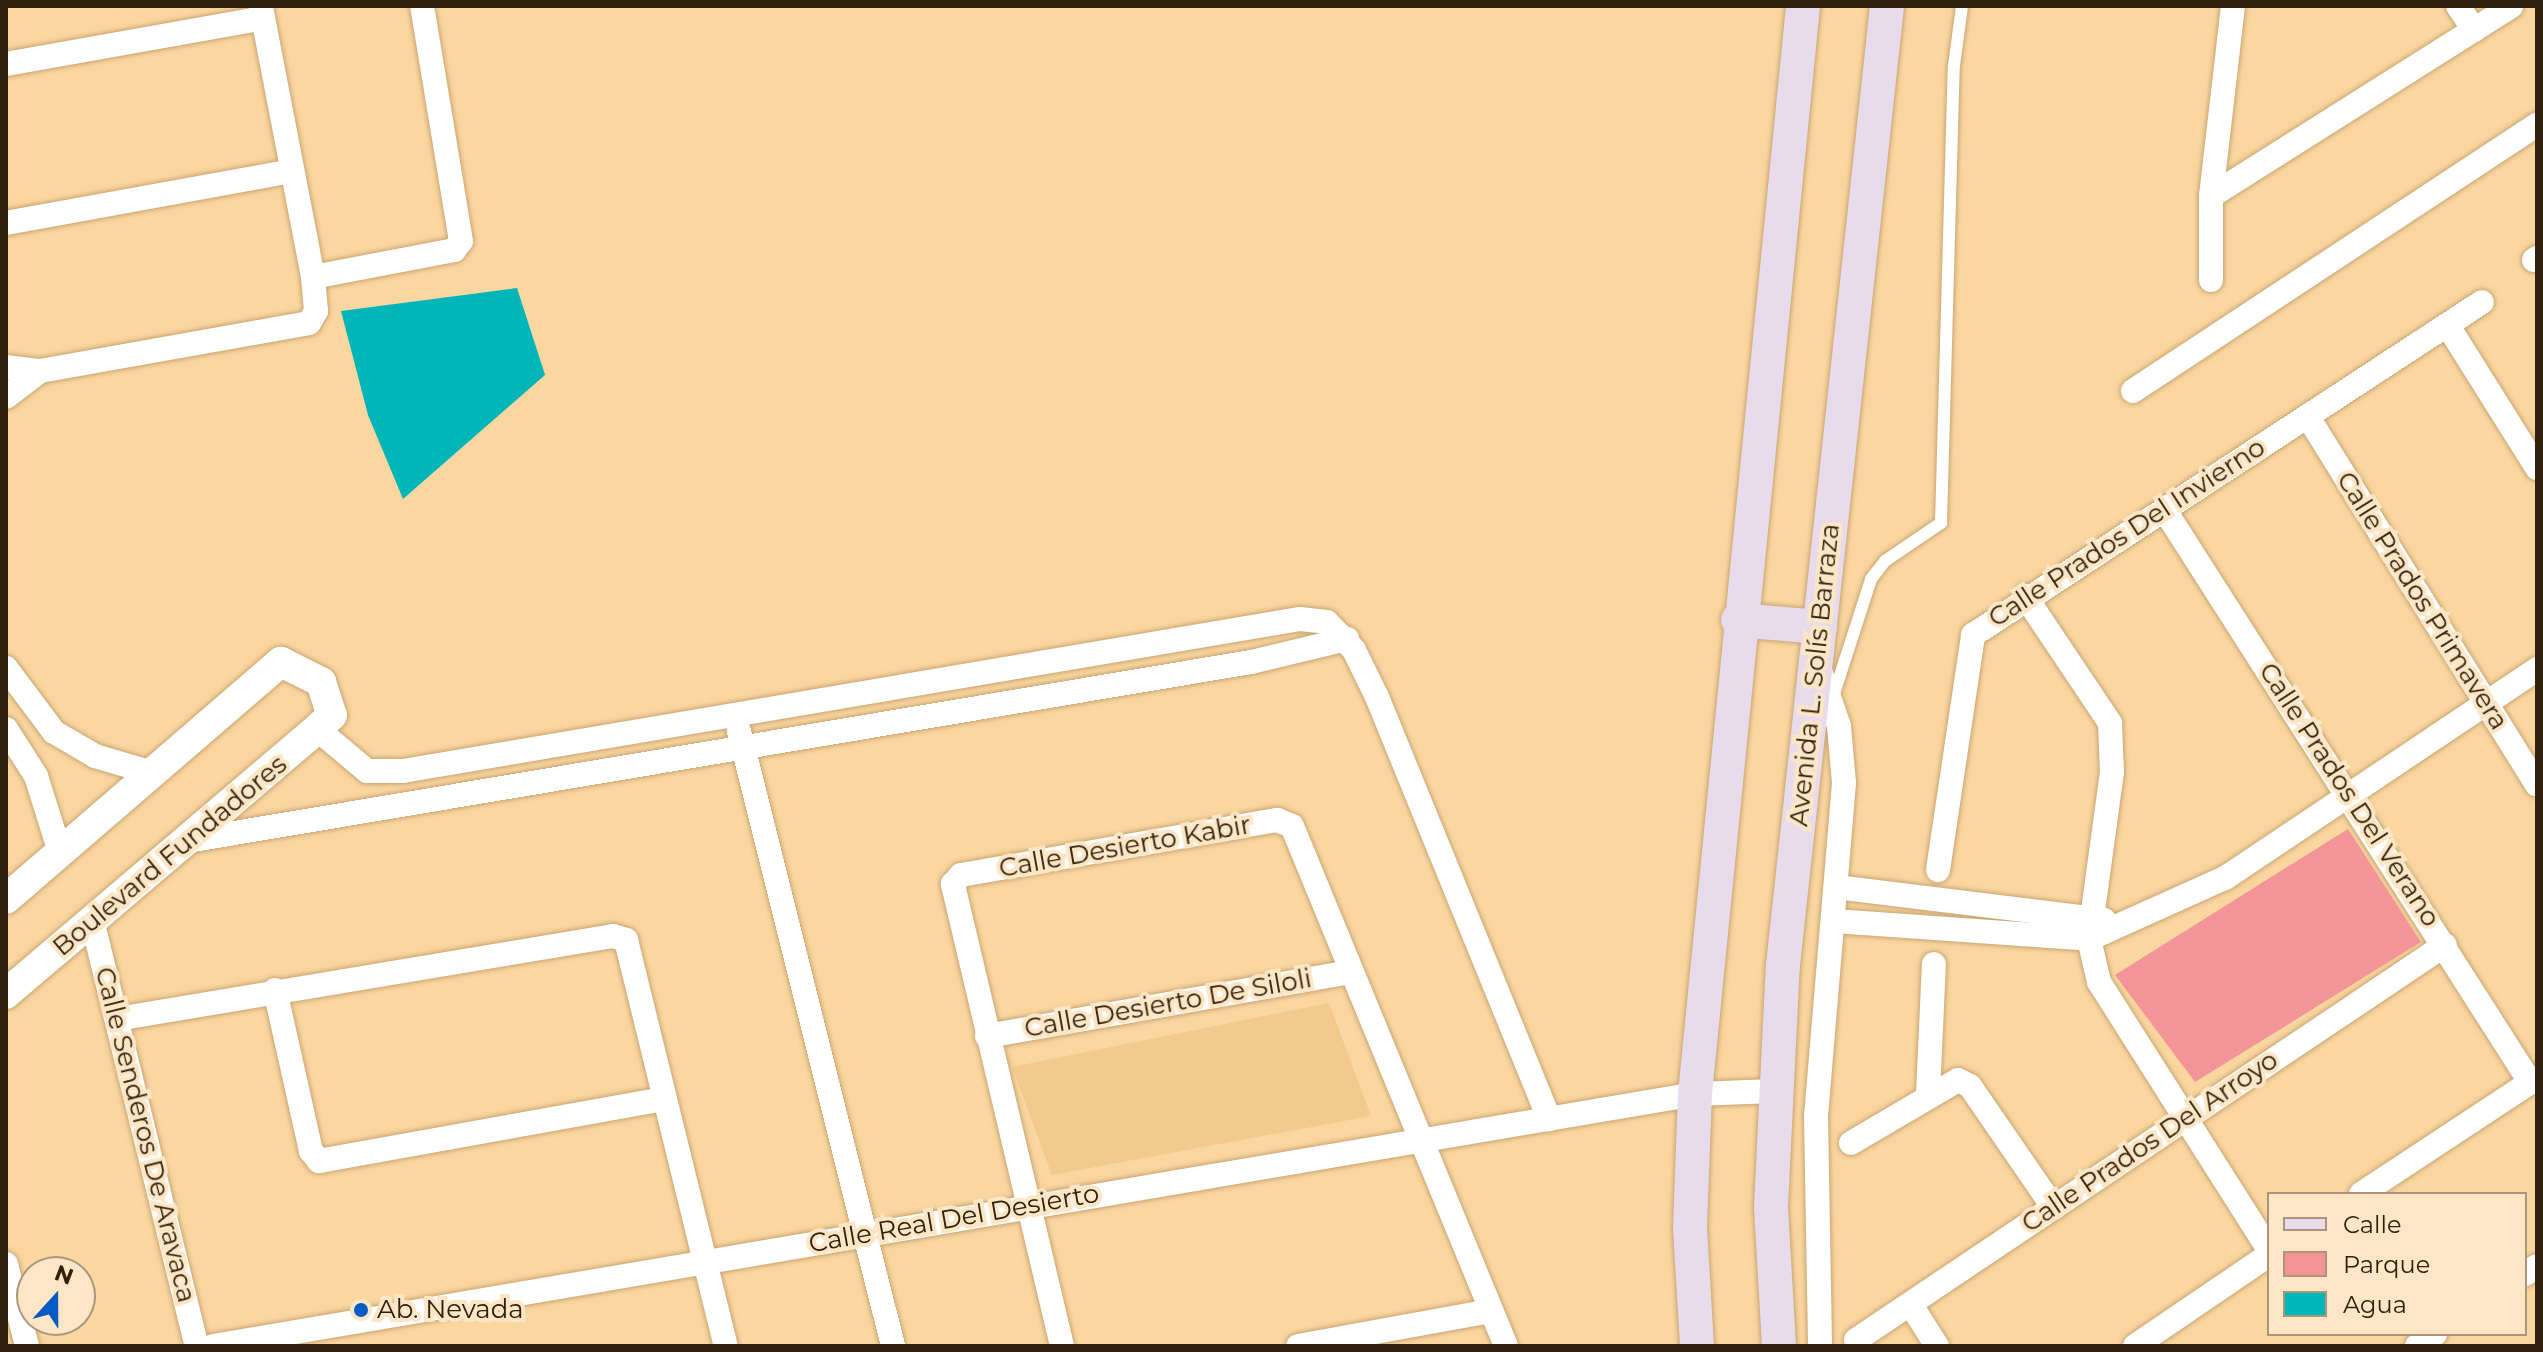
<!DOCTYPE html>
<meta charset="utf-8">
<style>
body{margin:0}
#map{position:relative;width:2543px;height:1352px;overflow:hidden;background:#fad6a0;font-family:Montserrat,sans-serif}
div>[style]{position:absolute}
.built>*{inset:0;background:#f2ca8d}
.green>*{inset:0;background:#f39598}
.water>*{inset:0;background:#01b5b9}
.roads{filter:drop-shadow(0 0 2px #c8a672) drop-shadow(0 0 2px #c8a672)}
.service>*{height:12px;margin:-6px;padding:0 6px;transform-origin:6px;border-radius:6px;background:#fff}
.minor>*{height:24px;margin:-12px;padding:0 12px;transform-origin:12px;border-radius:12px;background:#fff}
.tertiary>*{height:30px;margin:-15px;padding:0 15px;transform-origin:15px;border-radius:15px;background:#fff}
.secondary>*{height:34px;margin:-17px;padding:0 17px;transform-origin:17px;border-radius:17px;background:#e8dbec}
.dots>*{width:22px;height:22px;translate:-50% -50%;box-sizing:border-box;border:4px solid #fce6c6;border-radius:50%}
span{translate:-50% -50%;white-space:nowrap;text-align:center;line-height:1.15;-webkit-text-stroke:8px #fce6c6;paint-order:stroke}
.street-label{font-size:26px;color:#2f210b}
.poi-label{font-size:26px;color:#2f210b}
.left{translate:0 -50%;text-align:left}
.frame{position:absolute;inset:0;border:8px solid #2f210b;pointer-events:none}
.legend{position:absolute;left:2267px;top:1192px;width:260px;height:144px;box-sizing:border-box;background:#fce6c6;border:2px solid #aa977b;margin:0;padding:10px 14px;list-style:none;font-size:24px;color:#2f210b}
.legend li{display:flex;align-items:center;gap:16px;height:40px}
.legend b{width:40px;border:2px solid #aa977b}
.north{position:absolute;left:16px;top:1256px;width:80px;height:80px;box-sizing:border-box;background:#fce6c6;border:2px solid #aa977b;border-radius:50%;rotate:21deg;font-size:22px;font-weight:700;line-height:32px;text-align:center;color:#2f210b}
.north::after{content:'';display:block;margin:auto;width:28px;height:36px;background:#045bc4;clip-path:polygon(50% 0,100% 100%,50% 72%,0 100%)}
</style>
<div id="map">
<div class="built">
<i style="clip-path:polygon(1329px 1003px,1371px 1116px,1052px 1175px,1012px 1067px)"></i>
</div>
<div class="green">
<i style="clip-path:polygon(2348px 829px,2421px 942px,2195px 1082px,2115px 975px)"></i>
</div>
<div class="water">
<i style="clip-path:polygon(517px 288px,545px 375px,403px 499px,368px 415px,341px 311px)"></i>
</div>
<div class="roads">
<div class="service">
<i style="left:1833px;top:697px;width:124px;rotate:-72.1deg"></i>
<i style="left:1871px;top:579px;width:23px;rotate:-52deg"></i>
<i style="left:1885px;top:561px;width:68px;rotate:-34.2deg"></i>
<i style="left:1941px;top:523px;width:457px;rotate:-88.4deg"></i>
<i style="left:1954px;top:66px;width:61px;rotate:-82.4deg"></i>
</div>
<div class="minor">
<i style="left:2458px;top:6px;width:29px;rotate:56deg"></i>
<i style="left:6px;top:64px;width:261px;rotate:-10.1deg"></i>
<i style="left:2211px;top:196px;width:355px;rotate:-32.3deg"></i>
<i style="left:6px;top:223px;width:290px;rotate:-10.3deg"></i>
<i style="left:2534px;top:260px;width:4px;rotate:-34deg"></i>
<i style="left:313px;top:277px;width:144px;rotate:-10.8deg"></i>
<i style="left:454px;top:250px;width:11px;rotate:-52deg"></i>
<i style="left:461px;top:241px;width:238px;rotate:-99.4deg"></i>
<i style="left:2211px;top:280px;width:84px;rotate:-90deg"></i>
<i style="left:2211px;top:196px;width:191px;rotate:-83.4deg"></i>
<i style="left:2448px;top:326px;width:168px;rotate:57.9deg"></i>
<i style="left:6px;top:367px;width:34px;rotate:7deg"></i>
<i style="left:40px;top:371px;width:273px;rotate:-10.1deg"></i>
<i style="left:309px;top:323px;width:14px;rotate:-60deg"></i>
<i style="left:316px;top:311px;width:34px;rotate:-95deg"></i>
<i style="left:313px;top:277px;width:276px;rotate:-100.9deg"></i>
<i style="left:2133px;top:391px;width:484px;rotate:-33.4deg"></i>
<i style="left:6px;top:397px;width:43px;rotate:-37.4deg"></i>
<i style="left:2308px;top:417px;width:433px;rotate:58.1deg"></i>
<i style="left:2164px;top:509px;width:680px;rotate:57.43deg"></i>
<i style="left:2025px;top:596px;width:153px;rotate:56.2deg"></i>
<i style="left:2110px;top:723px;width:49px;rotate:87.7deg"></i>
<i style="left:2112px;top:772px;width:169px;rotate:97.8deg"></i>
<i style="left:2089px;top:939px;width:44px;rotate:76.9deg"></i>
<i style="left:2099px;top:982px;width:317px;rotate:57.6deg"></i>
<i style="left:1817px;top:662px;width:68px;rotate:71deg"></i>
<i style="left:1839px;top:726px;width:57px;rotate:85deg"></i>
<i style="left:1844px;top:783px;width:333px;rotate:94.8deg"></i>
<i style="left:1816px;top:1115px;width:231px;rotate:89deg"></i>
<i style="left:6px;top:668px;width:80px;rotate:53.1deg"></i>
<i style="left:54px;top:732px;width:48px;rotate:30.3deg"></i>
<i style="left:95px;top:756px;width:59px;rotate:16.6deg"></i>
<i style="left:6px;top:729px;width:56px;rotate:57.4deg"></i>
<i style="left:36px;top:776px;width:80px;rotate:72.5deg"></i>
<i style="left:317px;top:729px;width:65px;rotate:40deg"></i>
<i style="left:367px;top:771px;width:36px"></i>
<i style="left:403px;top:771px;width:910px;rotate:-9.62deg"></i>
<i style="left:1300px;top:619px;width:27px;rotate:6deg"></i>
<i style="left:1327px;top:622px;width:39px;rotate:46deg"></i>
<i style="left:1354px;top:650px;width:52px;rotate:63.9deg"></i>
<i style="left:1377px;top:697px;width:456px;rotate:67.8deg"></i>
<i style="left:739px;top:731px;width:634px;rotate:75.94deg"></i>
<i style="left:193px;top:840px;width:1073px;rotate:-9.55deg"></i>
<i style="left:1251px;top:662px;width:99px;rotate:-13.5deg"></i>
<i style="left:1938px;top:870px;width:238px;rotate:-81.5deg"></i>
<i style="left:1973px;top:635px;width:608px;rotate:-33.19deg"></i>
<i style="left:1836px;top:887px;width:270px;rotate:7deg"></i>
<i style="left:1834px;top:921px;width:256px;rotate:4deg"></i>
<i style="left:2089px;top:939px;width:149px;rotate:-24.2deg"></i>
<i style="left:2225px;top:878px;width:376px;rotate:-33.8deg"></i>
<i style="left:93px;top:924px;width:435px;rotate:76.2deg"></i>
<i style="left:275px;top:990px;width:165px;rotate:77.4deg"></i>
<i style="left:311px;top:1151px;width:13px;rotate:51deg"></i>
<i style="left:319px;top:1161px;width:350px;rotate:-10.2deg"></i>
<i style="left:117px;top:1019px;width:503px;rotate:-9.5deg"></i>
<i style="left:613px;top:936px;width:14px;rotate:17deg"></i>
<i style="left:626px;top:940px;width:418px;rotate:76.2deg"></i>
<i style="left:987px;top:1036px;width:369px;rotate:-10deg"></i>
<i style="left:1928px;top:1094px;width:130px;rotate:-87.4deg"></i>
<i style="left:1851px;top:1143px;width:124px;rotate:-30.5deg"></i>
<i style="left:1958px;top:1080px;width:13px;rotate:27deg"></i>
<i style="left:1970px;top:1086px;width:148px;rotate:55.5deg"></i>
<i style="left:2361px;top:1194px;width:211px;rotate:-33.4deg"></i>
<i style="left:6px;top:1264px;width:85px;rotate:75.6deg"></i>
<i style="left:2525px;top:1274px;width:14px;rotate:-34deg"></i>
<i style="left:1911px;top:1305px;width:49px;rotate:57.6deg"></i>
<i style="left:1856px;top:1340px;width:709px;rotate:-33.85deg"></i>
<i style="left:213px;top:1346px;width:1503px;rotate:-9.65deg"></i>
<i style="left:1695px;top:1094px;width:79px;rotate:-2.2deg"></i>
<i style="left:1062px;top:1346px;width:475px;rotate:-103.3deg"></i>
<i style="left:953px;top:884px;width:12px;rotate:-48deg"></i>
<i style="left:961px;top:875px;width:321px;rotate:-9.9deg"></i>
<i style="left:1277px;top:820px;width:16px;rotate:22deg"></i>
<i style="left:1292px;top:826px;width:562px;rotate:67.63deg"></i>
<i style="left:1298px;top:1346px;width:195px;rotate:-10.3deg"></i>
<i style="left:2135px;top:1346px;width:162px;rotate:-34.2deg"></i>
<i style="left:2417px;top:1346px;width:22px;rotate:-34deg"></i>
</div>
<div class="tertiary">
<i style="left:6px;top:899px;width:363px;rotate:-40.8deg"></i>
<i style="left:281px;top:662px;width:45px;rotate:26.6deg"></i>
<i style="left:321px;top:682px;width:35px;rotate:72deg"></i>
<i style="left:332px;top:715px;width:21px;rotate:137deg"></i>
<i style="left:317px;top:729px;width:409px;rotate:139.6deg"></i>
</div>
<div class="secondary">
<i style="left:1738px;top:620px;width:82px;rotate:4.9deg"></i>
<i style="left:1697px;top:1346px;width:118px;rotate:-93.4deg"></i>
<i style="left:1690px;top:1228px;width:134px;rotate:-87.9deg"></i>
<i style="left:1695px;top:1094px;width:1093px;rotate:-84.33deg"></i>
<i style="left:1779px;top:1346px;width:139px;rotate:-93.3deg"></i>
<i style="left:1771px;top:1207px;width:242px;rotate:-87.2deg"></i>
<i style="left:1783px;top:965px;width:965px;rotate:-83.81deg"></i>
</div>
</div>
<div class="dots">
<i style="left:361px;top:1310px;background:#045bc4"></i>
</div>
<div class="street-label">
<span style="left:2127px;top:533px;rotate:-33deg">Calle Prados Del Invierno</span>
<span style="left:2422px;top:601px;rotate:58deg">Calle Prados Primavera</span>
<span style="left:1815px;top:675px;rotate:-84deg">Avenida L. Solís Barraza</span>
<span style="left:2349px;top:795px;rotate:57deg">Calle Prados Del Verano</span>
<span style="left:1125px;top:847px;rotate:-10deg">Calle Desierto Kabir</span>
<span style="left:170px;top:856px;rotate:-40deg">Boulevard Fundadores</span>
<span style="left:1168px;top:1004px;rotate:-10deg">Calle Desierto De Siloli</span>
<span style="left:145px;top:1135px;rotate:76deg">Calle Senderos De Aravaca</span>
<span style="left:2150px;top:1142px;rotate:-34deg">Calle Prados Del Arroyo</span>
<span style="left:954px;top:1219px;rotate:-10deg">Calle Real Del Desierto</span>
</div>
<div class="poi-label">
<span class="left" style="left:377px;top:1310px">Ab. Nevada</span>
</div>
<div class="frame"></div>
<ul class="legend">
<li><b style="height:10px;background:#e8dbec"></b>Calle</li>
<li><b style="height:22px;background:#f39598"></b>Parque</li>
<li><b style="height:22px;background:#01b5b9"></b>Agua</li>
</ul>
<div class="north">N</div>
</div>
